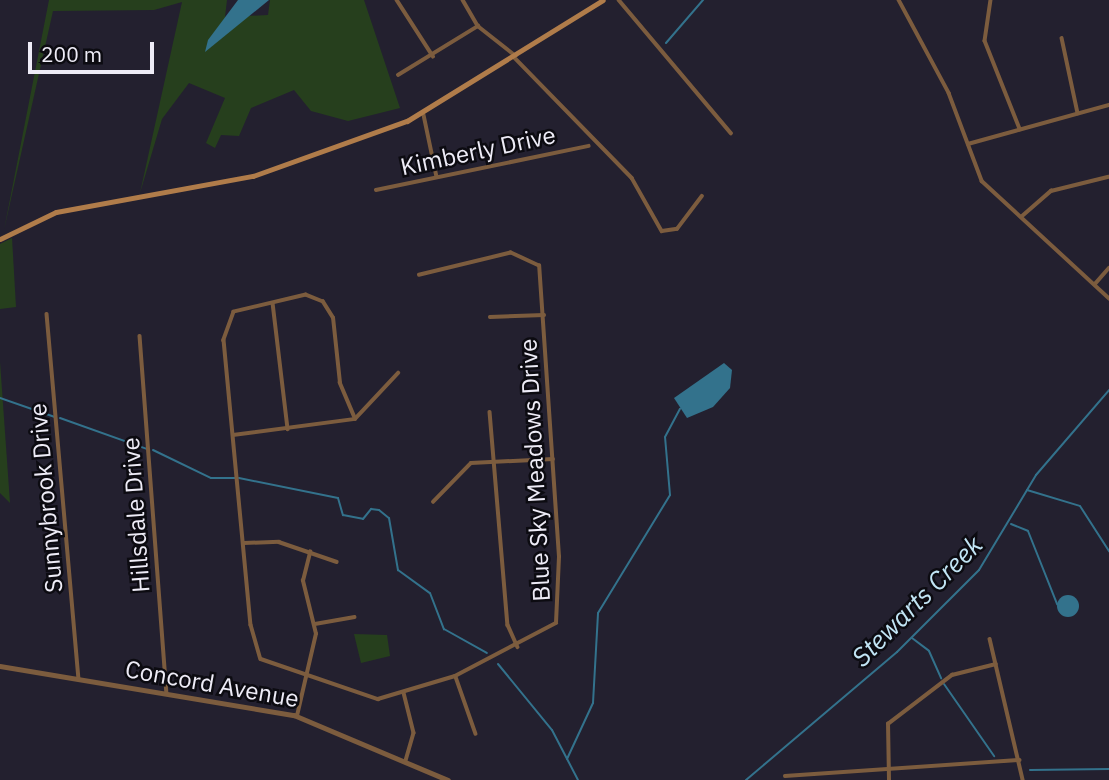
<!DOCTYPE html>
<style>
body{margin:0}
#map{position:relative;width:1109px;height:780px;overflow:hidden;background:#23202f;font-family:"IBM Plex Sans",sans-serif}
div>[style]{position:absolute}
.green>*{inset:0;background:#263f1d}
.water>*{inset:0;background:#33728c}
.round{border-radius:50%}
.stream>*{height:2px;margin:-1px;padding:0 1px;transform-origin:1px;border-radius:1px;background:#33728c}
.minor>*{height:3.5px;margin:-1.75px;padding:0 1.75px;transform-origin:1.75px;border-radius:1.75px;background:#7c5c3e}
.tertiary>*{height:4.5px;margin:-2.25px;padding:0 2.25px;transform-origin:2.25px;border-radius:2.25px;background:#7c5c3e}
.secondary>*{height:5px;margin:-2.5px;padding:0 2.5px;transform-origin:2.5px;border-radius:2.5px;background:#b07c4a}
span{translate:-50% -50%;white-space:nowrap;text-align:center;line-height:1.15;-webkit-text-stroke:5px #0c0b11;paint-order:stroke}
.street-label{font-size:24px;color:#eeecf7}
.water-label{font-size:26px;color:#c2e5f5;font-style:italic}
.scale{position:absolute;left:28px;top:42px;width:126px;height:32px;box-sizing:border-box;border:4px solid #eeecf7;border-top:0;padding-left:9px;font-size:21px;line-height:24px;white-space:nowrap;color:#eeecf7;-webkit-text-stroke:5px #0c0b11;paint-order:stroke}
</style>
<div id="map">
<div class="green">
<i style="clip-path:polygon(49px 0,227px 0,225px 17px,268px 15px,270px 0,364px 0,400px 108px,348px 121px,311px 111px,294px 90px,251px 108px,239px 136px,221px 135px,215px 148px,206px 143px,225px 98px,189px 83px,162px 119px,140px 193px,182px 2px,154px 10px,53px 11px,4px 230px)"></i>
<i style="clip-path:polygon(12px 238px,16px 307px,0 309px,0 244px)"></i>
<i style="clip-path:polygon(0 362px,10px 503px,0 493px)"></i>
<i style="clip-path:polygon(354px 634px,387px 635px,390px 656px,361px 663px)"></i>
</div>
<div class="water">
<i style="clip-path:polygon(238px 0,269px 0,205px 52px,208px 40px)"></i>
<i style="clip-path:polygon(724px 363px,732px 370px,730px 388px,713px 407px,687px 418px,674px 398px)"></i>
<i class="round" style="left:1057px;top:595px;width:22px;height:22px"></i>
</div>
<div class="stream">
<i style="left:666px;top:43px;width:57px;rotate:-49.3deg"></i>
<i style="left:0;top:398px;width:58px;rotate:19.1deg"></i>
<i style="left:60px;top:418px;width:92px;rotate:19.6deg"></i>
<i style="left:153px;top:450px;width:64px;rotate:25.8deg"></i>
<i style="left:211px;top:478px;width:24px"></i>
<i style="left:239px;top:478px;width:101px;rotate:11.4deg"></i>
<i style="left:338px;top:498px;width:18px;rotate:74deg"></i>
<i style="left:343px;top:515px;width:20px;rotate:11deg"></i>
<i style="left:363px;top:519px;width:13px;rotate:-51deg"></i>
<i style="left:371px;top:509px;width:8px;rotate:7deg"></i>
<i style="left:379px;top:510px;width:13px;rotate:39deg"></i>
<i style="left:389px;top:518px;width:53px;rotate:80.2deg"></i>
<i style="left:398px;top:570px;width:39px;rotate:36deg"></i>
<i style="left:430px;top:593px;width:39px;rotate:69deg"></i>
<i style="left:444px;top:629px;width:49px;rotate:29.2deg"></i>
<i style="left:1027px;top:490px;width:55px;rotate:16.8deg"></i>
<i style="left:1080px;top:506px;width:54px;rotate:57.2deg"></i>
<i style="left:1011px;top:524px;width:18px;rotate:22deg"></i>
<i style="left:1028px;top:531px;width:79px;rotate:68.3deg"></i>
<i style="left:912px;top:638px;width:21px;rotate:37deg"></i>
<i style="left:929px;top:651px;width:30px;rotate:66deg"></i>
<i style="left:498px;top:664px;width:85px;rotate:50.7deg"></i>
<i style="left:552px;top:730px;width:56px;rotate:62.5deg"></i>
<i style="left:944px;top:684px;width:88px;rotate:55.2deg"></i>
<i style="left:567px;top:759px;width:62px;rotate:-65.1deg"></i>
<i style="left:593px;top:703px;width:90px;rotate:-86.8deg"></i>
<i style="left:598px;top:613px;width:138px;rotate:-58.6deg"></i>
<i style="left:670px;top:495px;width:58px;rotate:-94.9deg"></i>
<i style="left:665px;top:437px;width:32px;rotate:-62deg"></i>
<i style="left:1030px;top:770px;width:79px;rotate:-0.7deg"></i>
<i style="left:746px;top:780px;width:198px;rotate:-40.3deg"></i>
<i style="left:897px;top:652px;width:116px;rotate:-45deg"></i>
<i style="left:979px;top:570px;width:111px;rotate:-59deg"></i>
<i style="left:1036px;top:475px;width:112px;rotate:-49.3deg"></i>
</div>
<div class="minor">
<i style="left:397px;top:0;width:67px;rotate:57.3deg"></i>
<i style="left:463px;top:0;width:30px;rotate:60deg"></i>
<i style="left:478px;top:26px;width:48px;rotate:38.3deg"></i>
<i style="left:619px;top:0;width:174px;rotate:49.9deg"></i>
<i style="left:899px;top:0;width:106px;rotate:61.7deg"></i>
<i style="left:949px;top:93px;width:94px;rotate:69.4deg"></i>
<i style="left:982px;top:181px;width:173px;rotate:42.7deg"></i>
<i style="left:991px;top:0;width:41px;rotate:98.3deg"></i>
<i style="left:985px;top:41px;width:95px;rotate:68.3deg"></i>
<i style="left:1062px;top:38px;width:77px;rotate:78deg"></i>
<i style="left:514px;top:57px;width:169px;rotate:45.7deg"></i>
<i style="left:632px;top:178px;width:61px;rotate:60.5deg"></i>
<i style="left:662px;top:231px;width:15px;rotate:-8deg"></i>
<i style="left:677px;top:229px;width:41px;rotate:-52.9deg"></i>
<i style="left:398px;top:75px;width:94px;rotate:-31.5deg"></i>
<i style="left:424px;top:115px;width:63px;rotate:78.2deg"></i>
<i style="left:968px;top:144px;width:146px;rotate:-15.5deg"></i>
<i style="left:376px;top:190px;width:217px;rotate:-11.7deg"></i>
<i style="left:1021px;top:217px;width:40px;rotate:-41deg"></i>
<i style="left:1051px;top:191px;width:59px;rotate:-13.8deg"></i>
<i style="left:1095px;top:284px;width:21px;rotate:-49deg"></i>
<i style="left:273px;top:303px;width:127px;rotate:83.2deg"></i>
<i style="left:47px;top:314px;width:365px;rotate:85deg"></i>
<i style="left:490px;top:317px;width:54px;rotate:-2.1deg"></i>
<i style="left:140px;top:336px;width:357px;rotate:85.7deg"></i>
<i style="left:490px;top:412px;width:214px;rotate:85.2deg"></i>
<i style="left:508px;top:625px;width:24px;rotate:66deg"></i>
<i style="left:355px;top:419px;width:39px;rotate:-113deg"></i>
<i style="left:340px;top:383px;width:65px;rotate:-96.1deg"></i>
<i style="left:333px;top:318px;width:19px;rotate:-122deg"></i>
<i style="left:323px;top:302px;width:18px;rotate:-158deg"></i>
<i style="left:306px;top:295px;width:74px;rotate:166.7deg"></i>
<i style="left:234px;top:312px;width:30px;rotate:110deg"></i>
<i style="left:224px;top:340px;width:286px;rotate:84.6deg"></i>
<i style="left:251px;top:625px;width:35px;rotate:74deg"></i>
<i style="left:261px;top:659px;width:124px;rotate:18.9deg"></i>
<i style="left:378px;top:699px;width:80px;rotate:-16.6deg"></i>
<i style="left:455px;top:676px;width:114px;rotate:-27.7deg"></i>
<i style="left:556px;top:623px;width:66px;rotate:-87.4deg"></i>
<i style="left:559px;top:557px;width:292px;rotate:-93.9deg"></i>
<i style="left:539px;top:266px;width:31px;rotate:-155deg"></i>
<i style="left:511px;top:253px;width:94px;rotate:166.4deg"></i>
<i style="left:233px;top:435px;width:123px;rotate:-7.5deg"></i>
<i style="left:355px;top:419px;width:63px;rotate:-46.9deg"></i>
<i style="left:433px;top:502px;width:54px;rotate:-45.7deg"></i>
<i style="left:471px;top:463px;width:82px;rotate:-2.8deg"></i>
<i style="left:244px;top:543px;width:35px;rotate:-2deg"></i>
<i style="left:279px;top:542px;width:61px;rotate:19deg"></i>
<i style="left:315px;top:624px;width:40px;rotate:-10deg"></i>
<i style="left:990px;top:639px;width:145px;rotate:76.8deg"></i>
<i style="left:456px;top:677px;width:60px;rotate:70.7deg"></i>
<i style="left:404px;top:693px;width:41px;rotate:76deg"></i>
<i style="left:414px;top:733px;width:29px;rotate:106deg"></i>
<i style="left:297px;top:716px;width:84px;rotate:-77deg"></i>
<i style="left:316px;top:634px;width:55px;rotate:-103.8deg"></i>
<i style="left:303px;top:581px;width:30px;rotate:-76deg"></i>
<i style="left:785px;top:776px;width:235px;rotate:-3.9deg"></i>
<i style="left:889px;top:780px;width:56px;rotate:-91deg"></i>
<i style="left:888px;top:724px;width:81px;rotate:-37.4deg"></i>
<i style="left:952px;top:675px;width:45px;rotate:-14deg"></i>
</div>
<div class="tertiary">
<i style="left:0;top:666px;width:298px;rotate:9.5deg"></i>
<i style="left:294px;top:715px;width:167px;rotate:22.9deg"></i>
</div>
<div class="secondary">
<i style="left:0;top:239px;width:62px;rotate:-25.7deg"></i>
<i style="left:56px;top:212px;width:200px;rotate:-10.4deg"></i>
<i style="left:253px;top:176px;width:164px;rotate:-19.7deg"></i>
<i style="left:407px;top:121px;width:230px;rotate:-31.7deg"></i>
</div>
<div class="street-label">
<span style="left:478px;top:151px;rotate:-12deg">Kimberly Drive</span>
<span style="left:535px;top:470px;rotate:-93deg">Blue Sky Meadows Drive</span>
<span style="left:46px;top:498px;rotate:-95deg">Sunnybrook Drive</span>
<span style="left:136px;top:515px;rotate:-94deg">Hillsdale Drive</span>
<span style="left:212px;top:684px;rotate:10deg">Concord Avenue</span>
</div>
<div class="water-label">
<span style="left:917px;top:601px;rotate:-45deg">Stewarts Creek</span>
</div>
<div class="scale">200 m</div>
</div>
